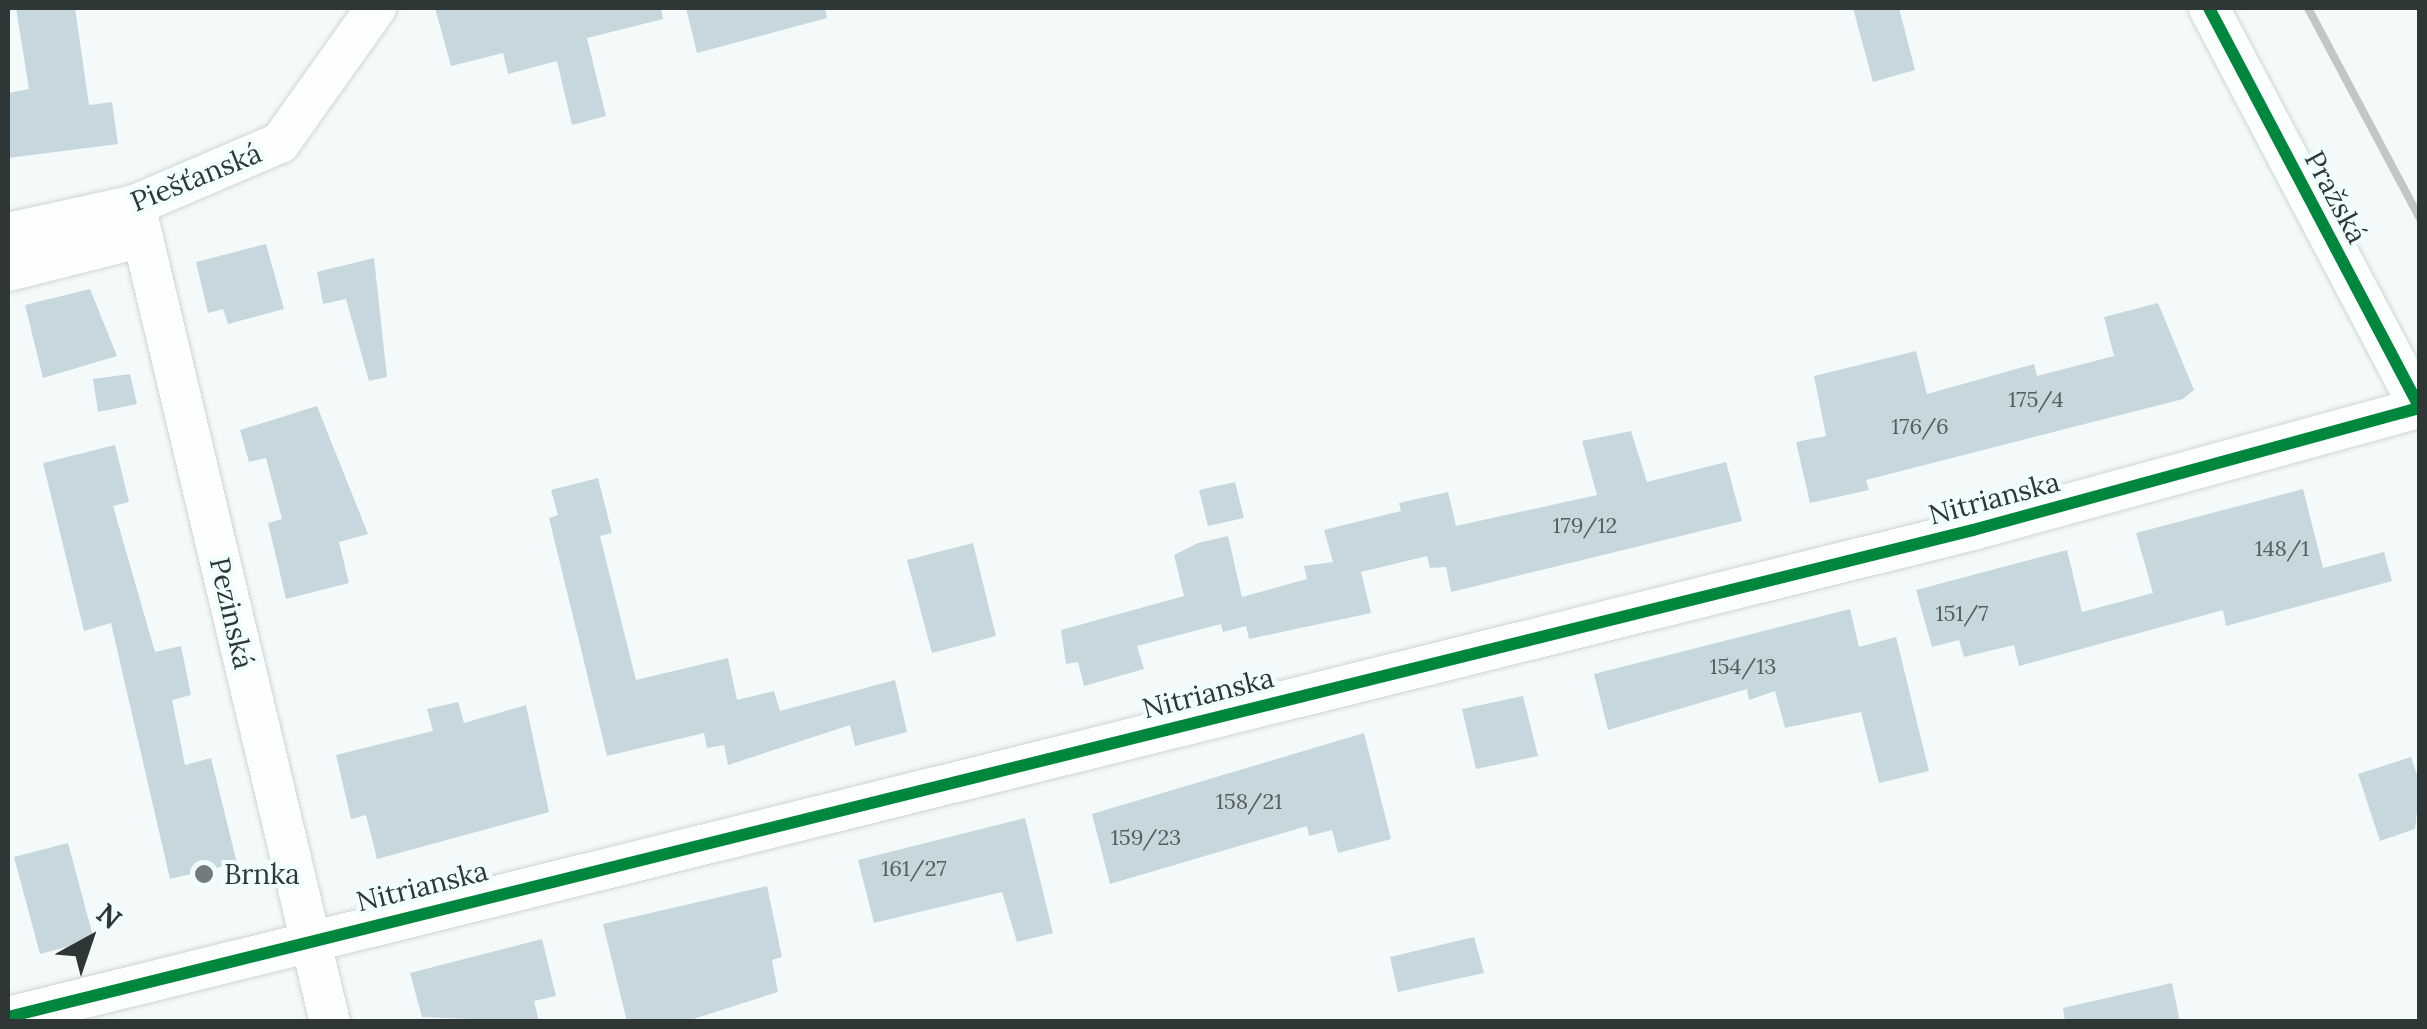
<!DOCTYPE html>
<meta charset="utf-8">
<style>
body{margin:0}
#map{position:relative;width:2427px;height:1029px;overflow:hidden;background:#f4fafa;font-family:Lora,serif}
div>[style]{position:absolute}
.building>*{inset:0;background:#c6d8dd}
.roads{filter:drop-shadow(0 0 2px #ced6d5) drop-shadow(0 0 2px #ced6d5)}
.minor>*{height:40px;margin:-20px;padding:0 20px;transform-origin:20px;border-radius:20px;background:#fdfefe}
.rail>*{height:8px;margin:-4px;padding:0 4px;transform-origin:4px;border-radius:4px;background:#c4c6c6}
.cycleway>*{height:12px;margin:-6px;padding:0 6px;transform-origin:6px;border-radius:6px;background:#00873e}
.dots>*{width:28px;height:28px;translate:-50% -50%;box-sizing:border-box;border:5px solid #f0fefd;border-radius:50%}
span{translate:-50% -50%;white-space:nowrap;text-align:center;line-height:1.15;-webkit-text-stroke:8px #f0fefd;paint-order:stroke}
.number-label{font-size:22px;color:#545f60}
.number-label span{-webkit-text-stroke-width:0}
.street-label{font-size:28px;color:#2e3736}
.poi-label{font-size:28px;color:#2e3736}
.left{translate:0 -50%;text-align:left}
.frame{position:absolute;inset:0;border:10px solid #2e3736;pointer-events:none}
.north{position:absolute;left:40px;top:889px;width:100px;height:100px;-webkit-text-stroke:8px #f0fefd;paint-order:stroke;rotate:40deg;font-size:28px;font-weight:700;line-height:40px;text-align:center;color:#2e3736}
.north::after{content:'';display:block;margin:auto;width:35px;height:45px;background:#2e3736;clip-path:polygon(50% 0,100% 100%,50% 72%,0 100%)}
</style>
<div id="map">
<div class="building">
<i style="clip-path:polygon(16px 8px,75px 8px,89px 105px,112px 102px,118px 144px,8px 158px,8px 93px,29px 89px)"></i>
<i style="clip-path:polygon(435px 8px,661px 8px,663px 19px,587px 38px,606px 116px,572px 125px,557px 61px,508px 74px,503px 53px,451px 66px)"></i>
<i style="clip-path:polygon(686px 8px,825px 8px,827px 18px,697px 53px)"></i>
<i style="clip-path:polygon(1853px 8px,1899px 8px,1915px 70px,1873px 82px)"></i>
<i style="clip-path:polygon(266px 244px,284px 309px,228px 324px,223px 309px,208px 313px,196px 262px)"></i>
<i style="clip-path:polygon(374px 258px,387px 377px,369px 381px,346px 299px,323px 304px,317px 272px)"></i>
<i style="clip-path:polygon(90px 289px,117px 356px,43px 378px,25px 305px)"></i>
<i style="clip-path:polygon(2158px 303px,2194px 390px,2183px 399px,1866px 480px,1869px 490px,1810px 503px,1796px 442px,1826px 436px,1814px 376px,1916px 351px,1927px 394px,2034px 364px,2037px 376px,2114px 356px,2104px 317px)"></i>
<i style="clip-path:polygon(130px 374px,137px 404px,98px 412px,93px 379px)"></i>
<i style="clip-path:polygon(317px 406px,368px 534px,339px 542px,349px 583px,286px 599px,268px 523px,282px 519px,266px 458px,249px 462px,240px 430px)"></i>
<i style="clip-path:polygon(1631px 431px,1647px 482px,1726px 462px,1742px 521px,1451px 592px,1446px 567px,1430px 568px,1427px 556px,1361px 572px,1371px 613px,1249px 639px,1246px 626px,1223px 632px,1221px 624px,1137px 646px,1144px 669px,1084px 686px,1078px 662px,1066px 664px,1061px 630px,1184px 596px,1174px 555px,1198px 543px,1228px 536px,1242px 597px,1307px 579px,1304px 566px,1333px 562px,1324px 530px,1401px 511px,1399px 503px,1448px 492px,1456px 526px,1597px 495px,1582px 441px)"></i>
<i style="clip-path:polygon(115px 445px,129px 502px,113px 506px,155px 652px,181px 646px,191px 695px,172px 700px,185px 765px,211px 758px,237px 863px,170px 879px,111px 623px,84px 631px,43px 463px)"></i>
<i style="clip-path:polygon(598px 478px,612px 533px,600px 536px,636px 680px,728px 658px,737px 700px,774px 691px,780px 711px,895px 680px,907px 732px,855px 746px,850px 725px,728px 765px,724px 745px,707px 748px,704px 733px,607px 756px,549px 518px,558px 515px,551px 490px)"></i>
<i style="clip-path:polygon(1235px 482px,1244px 518px,1208px 526px,1199px 490px)"></i>
<i style="clip-path:polygon(2303px 489px,2323px 568px,2384px 552px,2392px 581px,2226px 626px,2223px 610px,2019px 666px,2014px 645px,1964px 657px,1959px 640px,1932px 647px,1916px 590px,2067px 550px,2082px 612px,2153px 593px,2136px 533px)"></i>
<i style="clip-path:polygon(973px 543px,996px 636px,932px 653px,907px 560px)"></i>
<i style="clip-path:polygon(1850px 609px,1859px 647px,1896px 637px,1929px 771px,1879px 783px,1861px 712px,1785px 728px,1775px 691px,1749px 700px,1747px 689px,1608px 730px,1594px 674px)"></i>
<i style="clip-path:polygon(1523px 696px,1538px 756px,1476px 769px,1462px 709px)"></i>
<i style="clip-path:polygon(458px 702px,464px 723px,526px 705px,549px 812px,377px 859px,366px 815px,351px 819px,336px 755px,433px 731px,427px 709px)"></i>
<i style="clip-path:polygon(1364px 733px,1391px 839px,1338px 853px,1332px 830px,1309px 836px,1307px 826px,1110px 884px,1092px 814px)"></i>
<i style="clip-path:polygon(2411px 757px,2420px 784px,2415px 829px,2380px 841px,2358px 774px)"></i>
<i style="clip-path:polygon(1025px 818px,1053px 933px,1017px 942px,1002px 892px,874px 923px,858px 860px)"></i>
<i style="clip-path:polygon(68px 843px,94px 940px,40px 954px,14px 857px)"></i>
<i style="clip-path:polygon(767px 886px,782px 957px,772px 960px,778px 992px,684px 1022px,627px 1022px,603px 924px)"></i>
<i style="clip-path:polygon(1474px 937px,1484px 973px,1398px 992px,1390px 957px)"></i>
<i style="clip-path:polygon(542px 939px,556px 996px,534px 1001px,539px 1022px,422px 1017px,410px 973px)"></i>
<i style="clip-path:polygon(2172px 983px,2180px 1022px,2065px 1022px,2063px 1008px)"></i>
</div>
<div class="roads">
<div class="minor">
<i style="left:2209px;top:8px;width:453px;rotate:62.2deg"></i>
<i style="left:135px;top:205px;width:840px;rotate:76.58deg"></i>
<i style="left:8px;top:233px;width:130px;rotate:-12.4deg"></i>
<i style="left:135px;top:205px;width:158px;rotate:-23.2deg"></i>
<i style="left:280px;top:143px;width:166px;rotate:-54.6deg"></i>
<i style="left:8px;top:271px;width:139px;rotate:-14.1deg"></i>
<i style="left:8px;top:1017px;width:2024px;rotate:-13.92deg"></i>
<i style="left:1973px;top:530px;width:462px;rotate:-15.3deg"></i>
</div>
</div>
<div class="rail">
<i style="left:2308px;top:8px;width:239px;rotate:62deg"></i>
</div>
<div class="cycleway">
<i style="left:2209px;top:8px;width:453px;rotate:62.2deg"></i>
<i style="left:8px;top:1017px;width:2024px;rotate:-13.92deg"></i>
<i style="left:1973px;top:530px;width:462px;rotate:-15.3deg"></i>
</div>
<div class="dots">
<i style="left:204px;top:874px;background:#737b7b"></i>
</div>
<div class="number-label">
<span style="left:2036px;top:400px">175/4</span>
<span style="left:1920px;top:427px">176/6</span>
<span style="left:1585px;top:526px">179/12</span>
<span style="left:2282px;top:549px">148/1</span>
<span style="left:1962px;top:614px">151/7</span>
<span style="left:1743px;top:667px">154/13</span>
<span style="left:1249px;top:802px">158/21</span>
<span style="left:1146px;top:838px">159/23</span>
<span style="left:914px;top:869px">161/27</span>
</div>
<div class="street-label">
<span style="left:196px;top:177px;rotate:-22deg">Piešťanská</span>
<span style="left:2336px;top:197px;rotate:62deg">Pražská</span>
<span style="left:1994px;top:498px;rotate:-15deg">Nitrianska</span>
<span style="left:232px;top:613px;rotate:77deg">Pezinská</span>
<span style="left:1208px;top:693px;rotate:-14deg">Nitrianska</span>
<span style="left:422px;top:886px;rotate:-14deg">Nitrianska</span>
</div>
<div class="poi-label">
<span class="left" style="left:224px;top:874px">Brnka</span>
</div>
<div class="frame"></div>
<div class="north">N</div>
</div>
